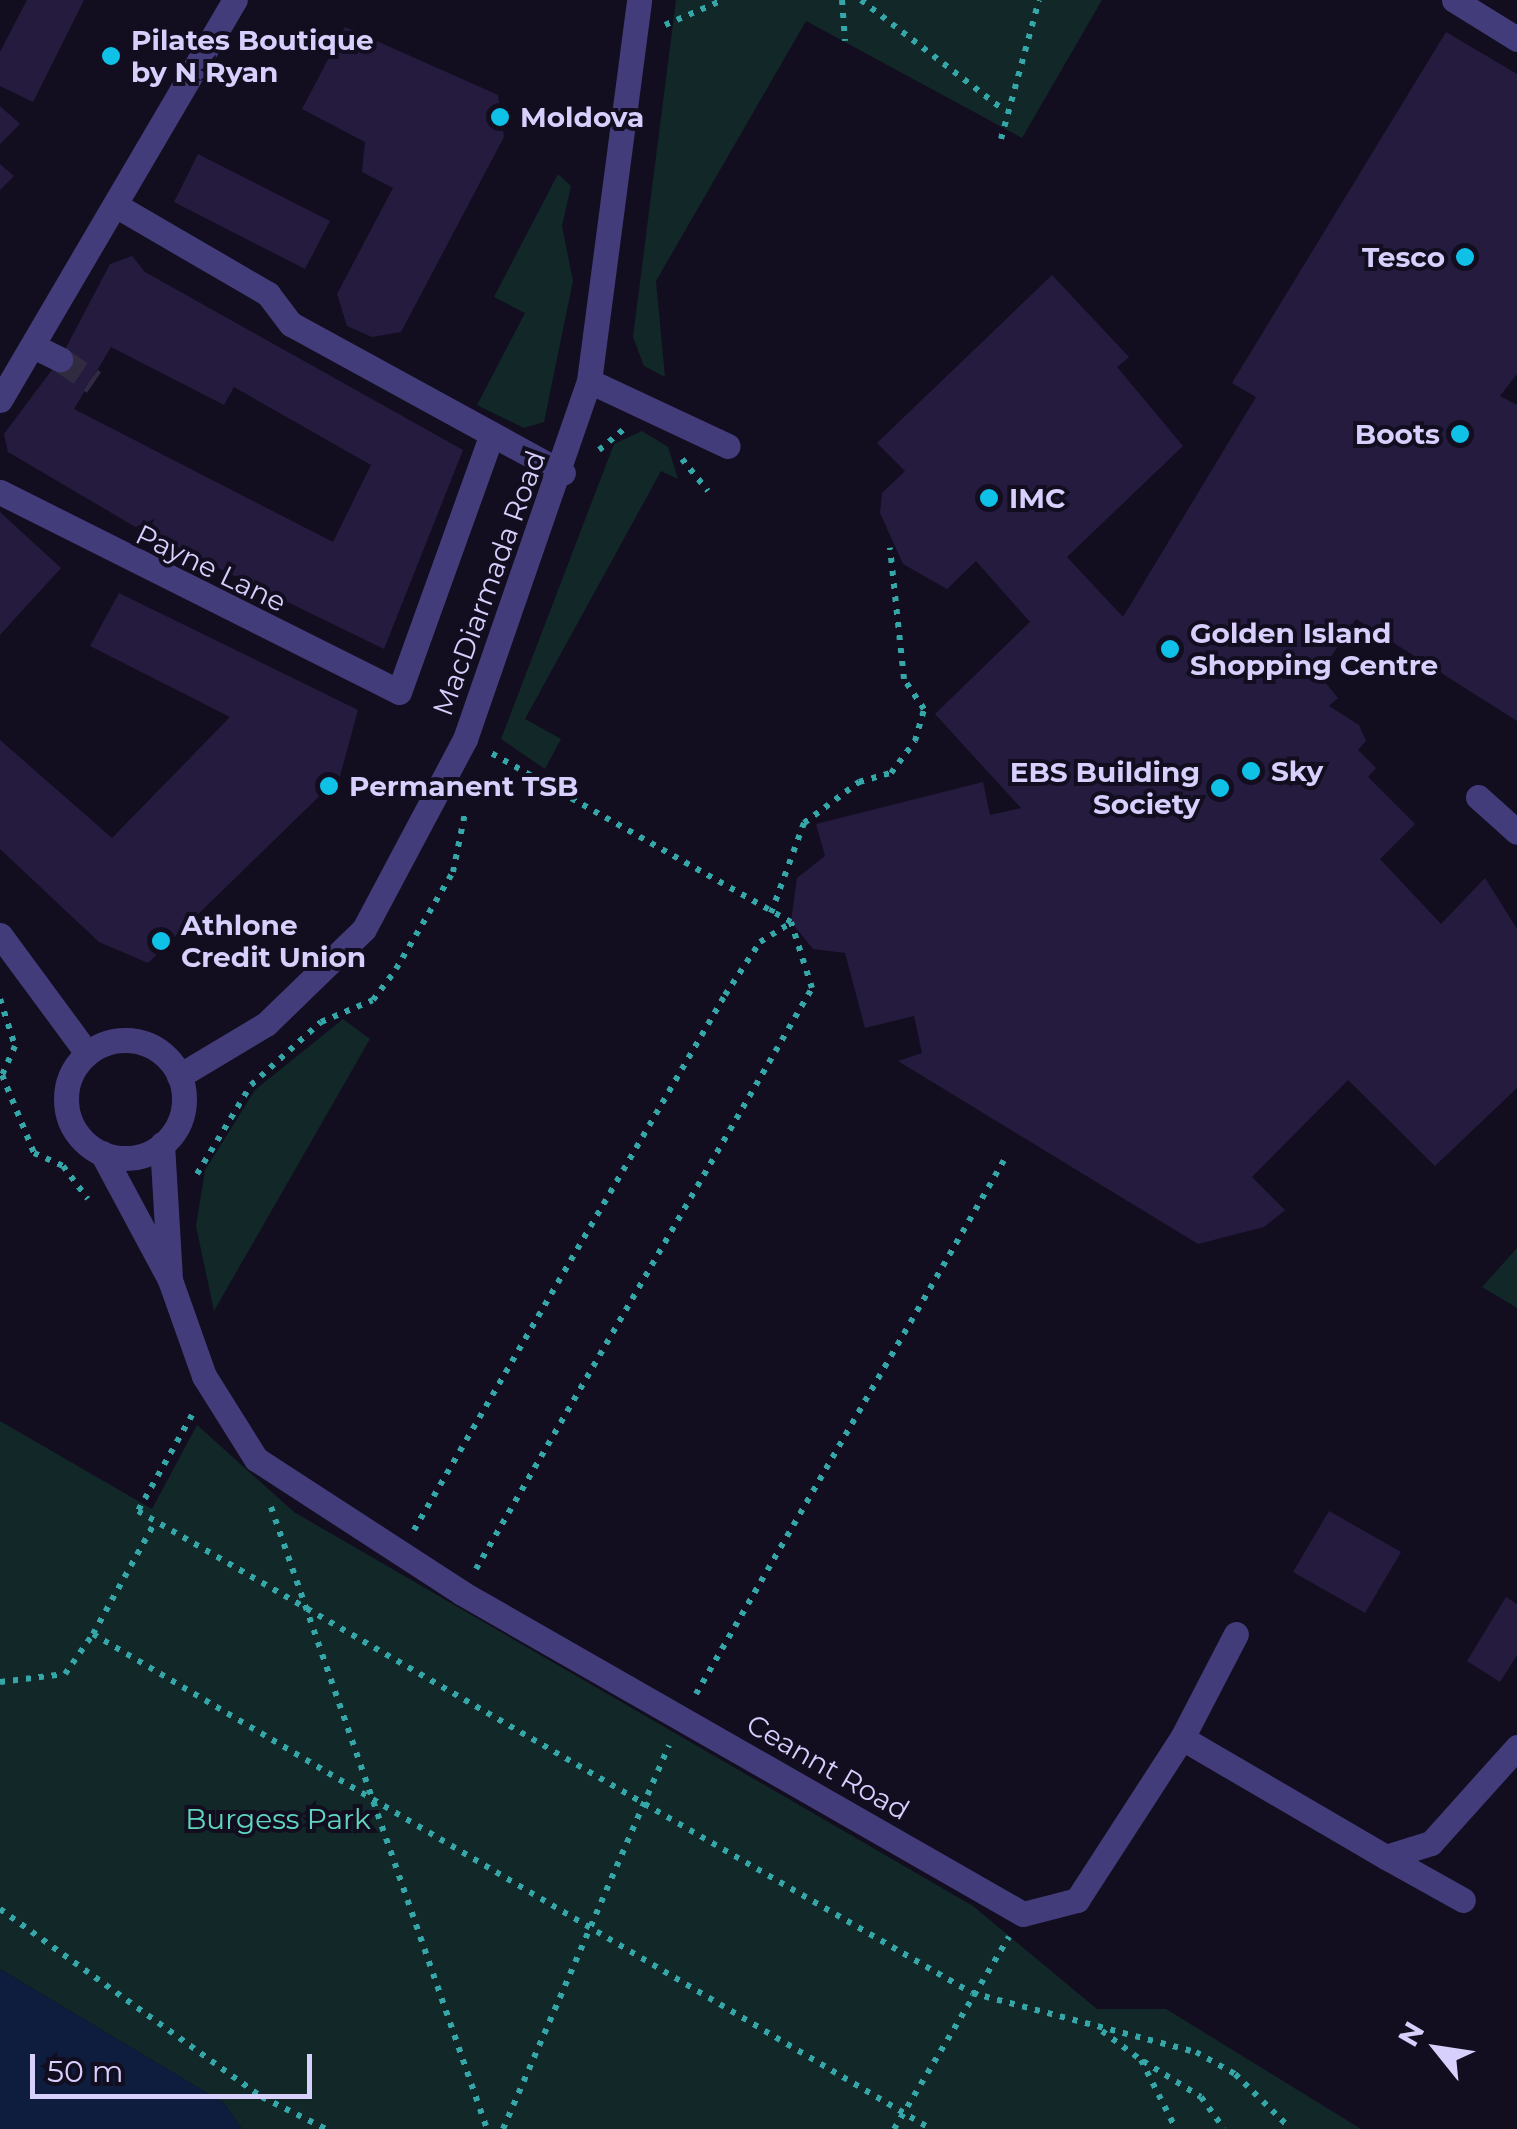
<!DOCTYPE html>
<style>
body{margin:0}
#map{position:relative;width:1517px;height:2129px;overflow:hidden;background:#120e1f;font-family:Montserrat,sans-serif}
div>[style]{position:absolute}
.green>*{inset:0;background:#112728}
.water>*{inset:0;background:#0e1c3d}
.building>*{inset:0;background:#251b3e}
.minor-tunnel>*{height:25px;margin-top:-12.5px;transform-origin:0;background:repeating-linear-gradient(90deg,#302b40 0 25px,transparent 0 37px)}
.path>*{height:6px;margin-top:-3px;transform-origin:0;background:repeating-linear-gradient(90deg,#35a7a9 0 5px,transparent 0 13px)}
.minor>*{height:25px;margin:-12.5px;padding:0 12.5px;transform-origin:12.5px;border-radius:12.5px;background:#433c7b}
.minor>.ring{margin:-12.5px;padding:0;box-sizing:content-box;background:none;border:25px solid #433c7b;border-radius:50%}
.dots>*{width:28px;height:28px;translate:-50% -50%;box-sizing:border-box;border:5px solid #120e1f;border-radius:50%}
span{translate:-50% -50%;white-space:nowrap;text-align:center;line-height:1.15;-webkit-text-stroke:8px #120e1f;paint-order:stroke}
.poi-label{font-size:28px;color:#d7cffc;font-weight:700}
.left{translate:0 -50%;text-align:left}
.right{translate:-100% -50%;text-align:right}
.street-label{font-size:28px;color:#d7cffc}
.park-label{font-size:28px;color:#60d6c2}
.north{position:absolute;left:1387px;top:1999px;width:100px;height:100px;-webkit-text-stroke:8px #120e1f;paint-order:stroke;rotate:300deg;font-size:28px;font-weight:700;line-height:40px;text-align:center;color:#d7cffc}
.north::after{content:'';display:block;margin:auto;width:35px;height:45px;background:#d7cffc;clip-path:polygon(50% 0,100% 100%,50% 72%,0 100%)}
.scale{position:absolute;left:30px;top:2054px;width:282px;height:45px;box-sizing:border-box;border:5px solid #d7cffc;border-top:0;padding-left:12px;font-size:30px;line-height:35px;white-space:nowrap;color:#d7cffc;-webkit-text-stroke:8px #120e1f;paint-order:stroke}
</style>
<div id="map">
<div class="green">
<i style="clip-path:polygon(676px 0,1102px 0,1022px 138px,806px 21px,656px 281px,665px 377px,644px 366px,633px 337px)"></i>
<i style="clip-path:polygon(558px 174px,571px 186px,562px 226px,573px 281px,544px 422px,524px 428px,477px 405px,525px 313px,494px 297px)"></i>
<i style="clip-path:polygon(642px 431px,668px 447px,678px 479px,661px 471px,525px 719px,561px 739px,545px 769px,501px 739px,614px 444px)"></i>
<i style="clip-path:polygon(343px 1019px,370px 1039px,214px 1311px,196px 1226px,205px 1170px,255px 1090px)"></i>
<i style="clip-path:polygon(1517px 1248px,1517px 1308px,1482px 1287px)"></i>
<i style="clip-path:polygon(0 1421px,152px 1509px,197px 1425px,294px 1512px,973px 1906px,1097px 2009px,1166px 2009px,1361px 2129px,242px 2129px,224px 2103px,0 1969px)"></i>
</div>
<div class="water">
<i style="clip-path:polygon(0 1969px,224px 2103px,242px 2129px,0 2129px)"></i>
</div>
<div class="building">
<i style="clip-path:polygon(27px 0,84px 0,33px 102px,0 86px,0 52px)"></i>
<i style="clip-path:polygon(345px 27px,498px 95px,504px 137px,401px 332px,372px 337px,347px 326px,337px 294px,393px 188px,362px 172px,365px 142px,302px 109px)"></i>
<i style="clip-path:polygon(1446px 32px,1517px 74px,1517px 374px,1500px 396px,1517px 405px,1517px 721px,1356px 619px,1319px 675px,1338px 698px,1329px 706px,1359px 725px,1366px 741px,1358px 750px,1376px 768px,1368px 777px,1415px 824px,1380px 859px,1441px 924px,1485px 878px,1517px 929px,1517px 1088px,1435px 1166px,1348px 1080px,1252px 1177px,1285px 1210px,1264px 1227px,1198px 1244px,898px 1061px,922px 1053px,914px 1016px,865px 1028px,845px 953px,813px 949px,791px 922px,797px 878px,825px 856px,816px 824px,983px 782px,990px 815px,1021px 808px,935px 714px,1030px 622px,976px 561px,947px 589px,903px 564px,880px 513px,882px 493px,905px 471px,877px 443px,1052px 275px,1129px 357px,1117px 367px,1183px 446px,1067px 557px,1123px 617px,1256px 397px,1232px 383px)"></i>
<i style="clip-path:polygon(0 106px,20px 124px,0 144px)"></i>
<i style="clip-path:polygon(198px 154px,330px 221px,305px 269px,174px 202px)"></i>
<i style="clip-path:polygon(0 164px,14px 176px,0 190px)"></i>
<i style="clip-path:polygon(evenodd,132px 256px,145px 272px,463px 450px,384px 649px,144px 532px,8px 452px,4px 434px,60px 359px,110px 264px,132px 256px,111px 347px,224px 405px,234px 387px,371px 465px,333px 542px,74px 409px,111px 347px)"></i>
<i style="clip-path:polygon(0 512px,61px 568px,0 635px)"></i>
<i style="clip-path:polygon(119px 593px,358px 710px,340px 776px,148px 963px,99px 942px,0 849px,0 740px,112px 838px,230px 717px,90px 646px)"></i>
<i style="clip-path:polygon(1329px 1511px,1401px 1552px,1365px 1613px,1293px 1572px)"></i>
<i style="clip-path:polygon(1506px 1597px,1517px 1604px,1517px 1655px,1500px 1682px,1467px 1661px)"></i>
</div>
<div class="minor-tunnel">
<i style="left:60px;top:359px;width:41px;rotate:34.1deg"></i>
</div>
<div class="path">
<i style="left:842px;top:0;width:41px;rotate:85.8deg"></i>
<i style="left:861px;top:0;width:182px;rotate:37.6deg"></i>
<i style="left:665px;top:25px;width:63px;rotate:-23.3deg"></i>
<i style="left:1001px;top:139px;width:144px;rotate:-74.7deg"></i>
<i style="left:599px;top:450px;width:33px;rotate:-40deg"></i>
<i style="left:682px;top:459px;width:41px;rotate:50.9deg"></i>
<i style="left:771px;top:913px;width:96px;rotate:-69.9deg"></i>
<i style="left:804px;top:823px;width:69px;rotate:-36.7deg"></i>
<i style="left:859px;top:782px;width:33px;rotate:-16deg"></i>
<i style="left:891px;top:773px;width:40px;rotate:-53deg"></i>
<i style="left:915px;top:741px;width:33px;rotate:-74deg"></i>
<i style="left:924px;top:709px;width:36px;rotate:-124deg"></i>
<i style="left:904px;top:679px;width:132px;rotate:-96.1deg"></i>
<i style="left:0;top:999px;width:49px;rotate:72.3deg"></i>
<i style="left:15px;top:1046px;width:32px;rotate:114deg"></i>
<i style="left:2px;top:1075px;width:84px;rotate:67.7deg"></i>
<i style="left:34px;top:1153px;width:32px;rotate:24deg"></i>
<i style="left:63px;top:1166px;width:41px;rotate:52.9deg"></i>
<i style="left:197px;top:1174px;width:104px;rotate:-58.8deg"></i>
<i style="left:251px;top:1085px;width:94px;rotate:-42deg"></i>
<i style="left:321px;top:1022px;width:56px;rotate:-22.9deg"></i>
<i style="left:373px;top:1000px;width:39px;rotate:-53deg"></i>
<i style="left:396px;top:969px;width:113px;rotate:-59.6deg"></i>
<i style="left:453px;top:872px;width:60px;rotate:-78.5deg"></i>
<i style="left:192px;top:1415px;width:110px;rotate:119.4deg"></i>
<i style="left:138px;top:1511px;width:963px;rotate:30.03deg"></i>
<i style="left:972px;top:1993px;width:232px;rotate:14.8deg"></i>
<i style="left:1196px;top:2052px;width:45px;rotate:29.4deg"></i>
<i style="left:1235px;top:2074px;width:78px;rotate:44.5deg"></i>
<i style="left:271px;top:1507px;width:658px;rotate:70.85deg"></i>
<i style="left:414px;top:1530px;width:619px;rotate:-59.83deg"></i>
<i style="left:725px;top:995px;width:64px;rotate:-56.6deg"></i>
<i style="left:760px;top:942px;width:36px;rotate:-32deg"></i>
<i style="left:476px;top:1569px;width:671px;rotate:-59.96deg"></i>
<i style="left:812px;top:988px;width:69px;rotate:-107.7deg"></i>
<i style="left:791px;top:922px;width:347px;rotate:-150.6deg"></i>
<i style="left:93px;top:1634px;width:128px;rotate:-61deg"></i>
<i style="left:0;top:1682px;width:65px;rotate:-7deg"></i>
<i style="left:65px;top:1674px;width:49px;rotate:-55deg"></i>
<i style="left:93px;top:1634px;width:973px;rotate:30.57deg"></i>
<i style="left:696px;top:1694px;width:616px;rotate:-60.02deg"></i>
<i style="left:0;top:1909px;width:322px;rotate:35.7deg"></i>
<i style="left:262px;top:2097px;width:72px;rotate:26.6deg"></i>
<i style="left:1102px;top:2031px;width:49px;rotate:36.6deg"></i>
<i style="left:1141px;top:2060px;width:77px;rotate:63.1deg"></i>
<i style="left:1143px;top:2061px;width:68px;rotate:31.8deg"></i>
<i style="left:1201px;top:2097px;width:39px;rotate:54deg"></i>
<i style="left:503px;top:2129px;width:418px;rotate:-66.6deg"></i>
<i style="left:894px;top:2129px;width:224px;rotate:-59.1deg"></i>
</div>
<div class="minor">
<i style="left:1454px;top:0;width:74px;rotate:31.8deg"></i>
<i style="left:117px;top:206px;width:175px;rotate:30.2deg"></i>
<i style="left:268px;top:294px;width:38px;rotate:53deg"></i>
<i style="left:291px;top:324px;width:310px;rotate:28.7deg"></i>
<i style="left:35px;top:347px;width:28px;rotate:26deg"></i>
<i style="left:589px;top:381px;width:153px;rotate:25.1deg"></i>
<i style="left:0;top:400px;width:464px;rotate:-59.6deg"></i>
<i style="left:0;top:492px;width:446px;rotate:26.6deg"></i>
<i style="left:399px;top:692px;width:272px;rotate:-70.2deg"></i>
<i style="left:1478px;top:797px;width:52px;rotate:41.9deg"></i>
<i style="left:0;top:935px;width:147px;rotate:53.6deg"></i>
<i class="ring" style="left:66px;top:1040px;width:93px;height:93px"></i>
<i style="left:179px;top:1076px;width:101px;rotate:-30.9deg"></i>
<i style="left:266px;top:1024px;width:136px;rotate:-44.1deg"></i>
<i style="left:364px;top:929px;width:215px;rotate:-62deg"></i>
<i style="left:465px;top:739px;width:379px;rotate:-70.9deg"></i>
<i style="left:589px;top:381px;width:384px;rotate:-82.5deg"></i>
<i style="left:162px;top:1144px;width:136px;rotate:86.6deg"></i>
<i style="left:102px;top:1153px;width:144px;rotate:61.8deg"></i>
<i style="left:170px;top:1280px;width:102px;rotate:70.5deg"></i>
<i style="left:204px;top:1376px;width:98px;rotate:57.9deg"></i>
<i style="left:256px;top:1459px;width:246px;rotate:33deg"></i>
<i style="left:462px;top:1593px;width:646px;rotate:29.78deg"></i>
<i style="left:1023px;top:1914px;width:56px;rotate:-14.5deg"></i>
<i style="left:1077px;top:1900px;width:193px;rotate:-57.1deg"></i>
<i style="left:1182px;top:1738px;width:236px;rotate:30.3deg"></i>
<i style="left:1386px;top:1857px;width:47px;rotate:-17.3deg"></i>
<i style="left:1431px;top:1843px;width:129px;rotate:-48.1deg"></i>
<i style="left:1182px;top:1738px;width:117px;rotate:-62.6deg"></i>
<i style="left:1386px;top:1857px;width:88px;rotate:29.2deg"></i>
</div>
<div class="dots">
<i style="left:111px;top:56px;background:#0fc0e7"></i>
<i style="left:500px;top:117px;background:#0fc0e7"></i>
<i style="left:1465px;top:257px;background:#0fc0e7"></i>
<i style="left:1460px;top:434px;background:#0fc0e7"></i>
<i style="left:989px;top:498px;background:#0fc0e7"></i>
<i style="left:1170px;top:649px;background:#0fc0e7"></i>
<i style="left:1251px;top:771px;background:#0fc0e7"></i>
<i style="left:329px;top:786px;background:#0fc0e7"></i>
<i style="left:1220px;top:788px;background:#0fc0e7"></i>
<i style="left:161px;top:941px;background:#0fc0e7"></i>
</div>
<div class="poi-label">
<span class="left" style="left:131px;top:56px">Pilates Boutique<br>by N Ryan</span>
<span class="left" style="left:520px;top:117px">Moldova</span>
<span class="right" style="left:1445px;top:257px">Tesco</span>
<span class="right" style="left:1440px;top:434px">Boots</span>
<span class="left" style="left:1009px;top:498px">IMC</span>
<span class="left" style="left:1190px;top:649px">Golden Island<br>Shopping Centre</span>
<span class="left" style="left:1271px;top:771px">Sky</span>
<span class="right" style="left:1200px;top:788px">EBS Building<br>Society</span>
<span class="left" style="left:349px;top:786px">Permanent TSB</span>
<span class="left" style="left:181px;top:941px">Athlone<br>Credit Union</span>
</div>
<div class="street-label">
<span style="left:211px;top:568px;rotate:26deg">Payne Lane</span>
<span style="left:489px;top:583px;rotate:-70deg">MacDiarmada Road</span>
<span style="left:828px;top:1767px;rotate:30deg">Ceannt Road</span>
</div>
<div class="park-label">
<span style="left:278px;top:1819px">Burgess Park</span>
</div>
<div class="north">N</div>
<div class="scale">50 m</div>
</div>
